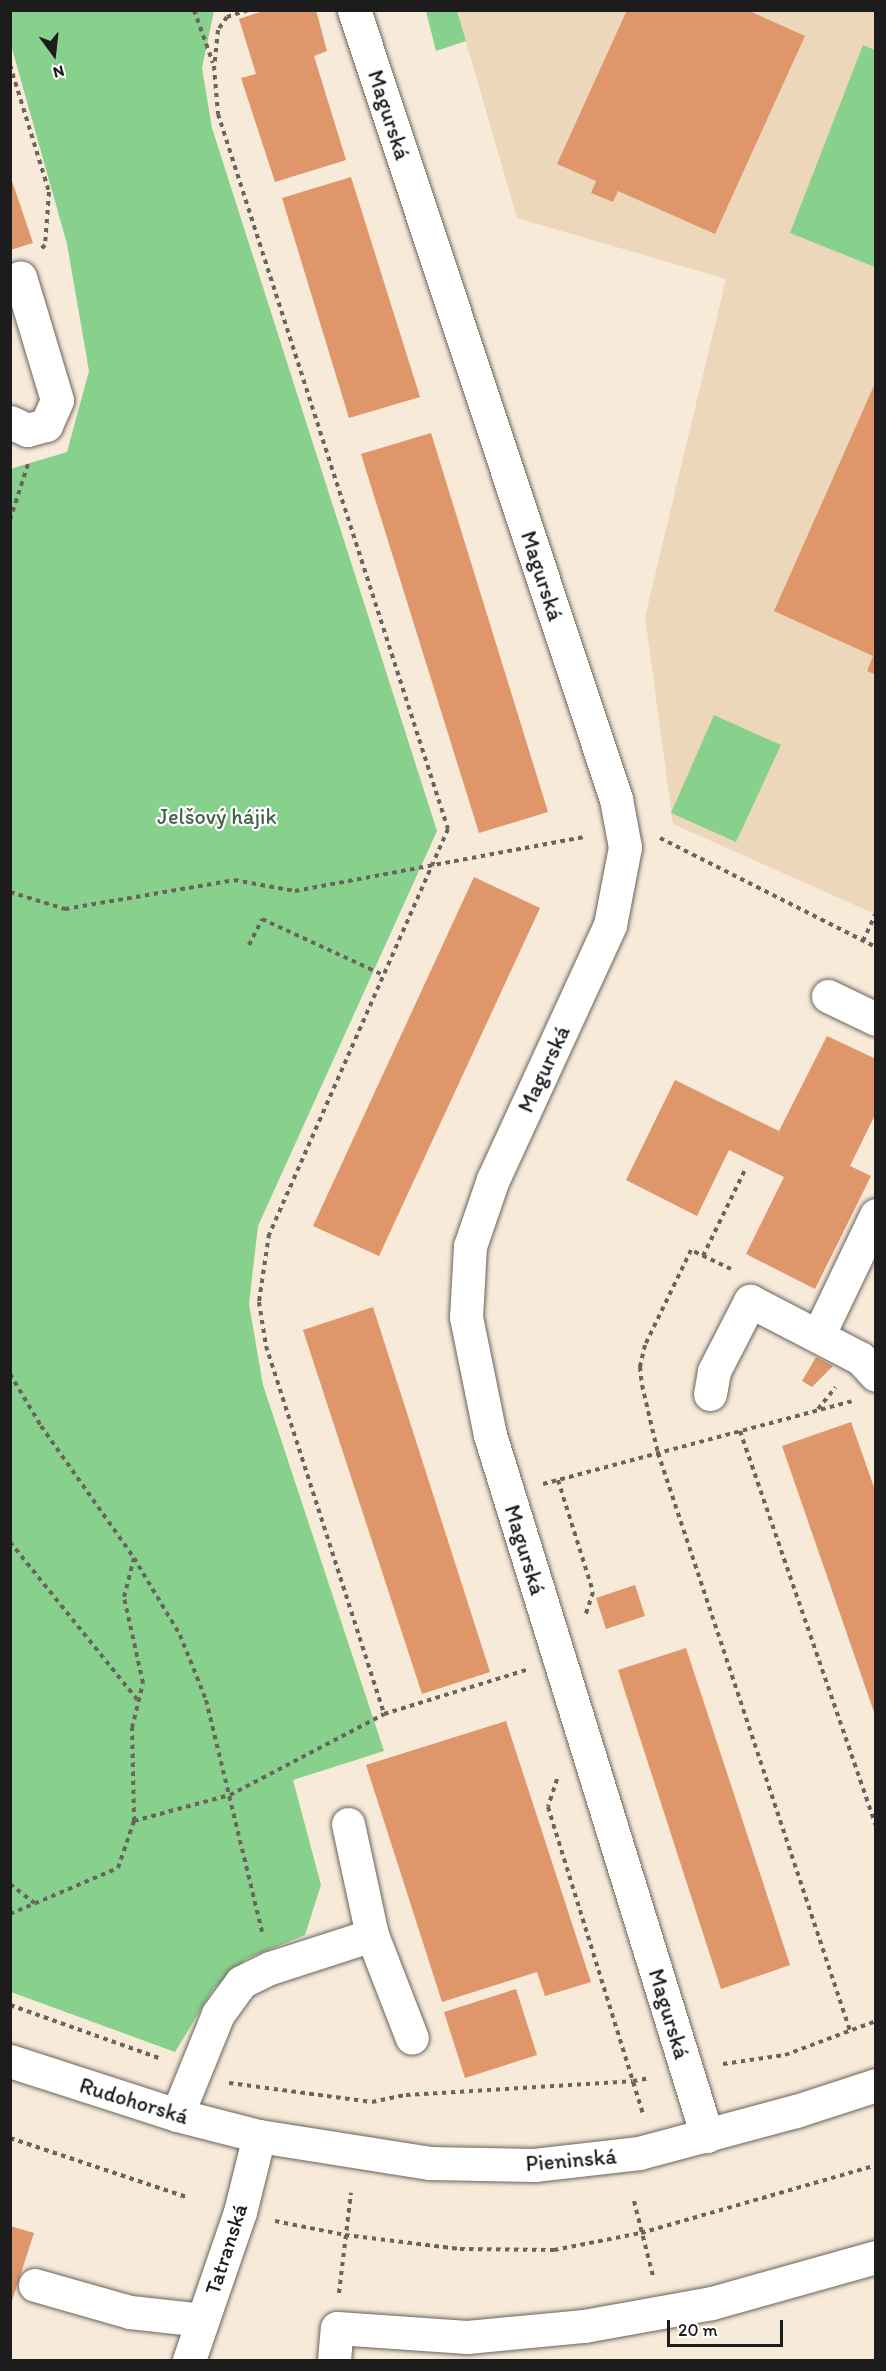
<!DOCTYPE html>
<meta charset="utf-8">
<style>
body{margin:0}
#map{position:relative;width:886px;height:2371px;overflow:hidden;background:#f7ead8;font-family:Itim,sans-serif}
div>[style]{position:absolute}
.built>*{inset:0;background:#edd7bb}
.green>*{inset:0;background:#88d18d}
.building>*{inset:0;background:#de966a}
.path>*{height:4px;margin-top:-2px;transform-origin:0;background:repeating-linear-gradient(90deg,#69645e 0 4.5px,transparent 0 9px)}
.roads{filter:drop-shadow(0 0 2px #69645e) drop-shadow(0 0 2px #69645e)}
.minor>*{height:33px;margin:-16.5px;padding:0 16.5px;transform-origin:16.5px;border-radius:16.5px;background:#fff}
span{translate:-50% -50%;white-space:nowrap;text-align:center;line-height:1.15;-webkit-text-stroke:4.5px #fff;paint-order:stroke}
.street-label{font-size:22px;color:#1c1c1c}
.park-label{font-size:22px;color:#476449}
.frame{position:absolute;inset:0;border:12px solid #1c1c1c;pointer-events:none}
.north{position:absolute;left:24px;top:24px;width:60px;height:60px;-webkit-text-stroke:4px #fff;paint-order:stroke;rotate:165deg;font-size:16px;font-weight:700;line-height:24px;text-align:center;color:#1c1c1c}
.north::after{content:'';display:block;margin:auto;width:21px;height:27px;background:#1c1c1c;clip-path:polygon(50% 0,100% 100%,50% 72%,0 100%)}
.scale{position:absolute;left:667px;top:2320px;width:116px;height:27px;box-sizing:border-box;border:3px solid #1c1c1c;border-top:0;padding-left:8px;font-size:18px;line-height:21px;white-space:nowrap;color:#1c1c1c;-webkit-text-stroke:4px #fff;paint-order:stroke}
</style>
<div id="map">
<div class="built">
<i style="clip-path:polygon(457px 11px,875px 11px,875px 914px,673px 824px,645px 617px,726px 279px,517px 218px)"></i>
</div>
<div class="green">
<i style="clip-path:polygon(10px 11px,214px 11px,202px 68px,212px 128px,437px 831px,258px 1226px,249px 1304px,263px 1385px,384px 1751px,293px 1780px,321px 1885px,305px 1935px,246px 1959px,214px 1988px,175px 2052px,11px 1992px,10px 469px,67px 452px,89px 371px,67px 244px,11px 45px)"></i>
<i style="clip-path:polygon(426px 11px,457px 11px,466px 41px,436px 51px)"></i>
<i style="clip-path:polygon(863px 45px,875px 50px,875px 267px,790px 233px)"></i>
<i style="clip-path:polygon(714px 715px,781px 745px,736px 842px,671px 813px)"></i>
</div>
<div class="building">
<i style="clip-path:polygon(266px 10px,316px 10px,327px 51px,314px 56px,346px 160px,275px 182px,241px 78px,256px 74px,239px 19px)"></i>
<i style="clip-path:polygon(627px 10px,747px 10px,805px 36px,715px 234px,618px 191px,613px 202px,591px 193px,596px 181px,557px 164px)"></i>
<i style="clip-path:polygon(10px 175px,33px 243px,10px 250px)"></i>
<i style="clip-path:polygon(351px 177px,420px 397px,349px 418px,282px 198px)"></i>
<i style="clip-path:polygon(876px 381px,876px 675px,867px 671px,873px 656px,774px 611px)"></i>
<i style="clip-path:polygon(431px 433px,548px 812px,479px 833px,361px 454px)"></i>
<i style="clip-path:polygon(474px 877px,540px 908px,379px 1256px,313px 1226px)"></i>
<i style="clip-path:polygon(827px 1036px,876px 1059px,876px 1113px,850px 1166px,871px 1176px,815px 1289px,746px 1254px,784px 1177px,729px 1150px,697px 1216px,626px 1180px,675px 1080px,779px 1131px)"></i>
<i style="clip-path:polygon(373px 1307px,490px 1672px,422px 1694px,303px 1330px)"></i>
<i style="clip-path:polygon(816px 1357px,833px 1366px,812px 1387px,802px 1381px)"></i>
<i style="clip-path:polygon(851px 1422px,876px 1493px,875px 1715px,782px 1446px)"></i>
<i style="clip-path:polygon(635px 1585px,645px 1616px,606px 1629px,596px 1598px)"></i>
<i style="clip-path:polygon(686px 1648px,790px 1965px,721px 1989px,618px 1670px)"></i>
<i style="clip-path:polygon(506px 1721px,591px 1982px,545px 1996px,537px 1972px,442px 2002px,366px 1765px)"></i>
<i style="clip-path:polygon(516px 1989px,537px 2055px,465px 2078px,444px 2012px)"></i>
<i style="clip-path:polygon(10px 2226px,34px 2233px,11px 2304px,10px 2304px)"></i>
</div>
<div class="path">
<i style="left:194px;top:10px;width:56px;rotate:70.3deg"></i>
<i style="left:248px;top:10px;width:22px;rotate:162deg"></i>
<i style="left:227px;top:17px;width:16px;rotate:125deg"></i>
<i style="left:218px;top:30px;width:36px;rotate:96deg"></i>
<i style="left:214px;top:66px;width:48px;rotate:85.2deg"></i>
<i style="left:218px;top:114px;width:751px;rotate:72.17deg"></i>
<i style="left:448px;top:829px;width:443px;rotate:113.8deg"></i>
<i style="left:269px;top:1234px;width:69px;rotate:98.4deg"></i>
<i style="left:259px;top:1302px;width:45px;rotate:81deg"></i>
<i style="left:266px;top:1346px;width:386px;rotate:72.2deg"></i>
<i style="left:10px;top:65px;width:133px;rotate:72.9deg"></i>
<i style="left:49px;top:192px;width:53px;rotate:94.3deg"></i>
<i style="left:45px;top:245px;width:6px;rotate:135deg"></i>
<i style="left:10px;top:520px;width:59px;rotate:-72.2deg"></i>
<i style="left:660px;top:838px;width:242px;rotate:26.8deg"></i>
<i style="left:10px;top:892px;width:58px;rotate:17.2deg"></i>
<i style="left:65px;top:909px;width:171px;rotate:-9.7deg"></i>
<i style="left:234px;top:880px;width:62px;rotate:10.2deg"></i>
<i style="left:295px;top:891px;width:294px;rotate:-10.6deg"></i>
<i style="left:863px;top:941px;width:31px;rotate:-65deg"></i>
<i style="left:249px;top:945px;width:29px;rotate:-63deg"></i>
<i style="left:262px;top:919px;width:133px;rotate:24.8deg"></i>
<i style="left:703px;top:1256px;width:96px;rotate:-64deg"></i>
<i style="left:731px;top:1269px;width:44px;rotate:-154.6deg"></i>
<i style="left:691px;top:1250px;width:106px;rotate:115.8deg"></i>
<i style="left:645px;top:1345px;width:23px;rotate:103deg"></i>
<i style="left:640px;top:1367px;width:18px;rotate:84deg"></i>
<i style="left:642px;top:1385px;width:70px;rotate:76.8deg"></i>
<i style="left:658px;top:1453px;width:609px;rotate:71.62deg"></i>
<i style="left:10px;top:1374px;width:61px;rotate:59.2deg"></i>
<i style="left:41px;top:1426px;width:161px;rotate:54.8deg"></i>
<i style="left:134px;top:1558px;width:90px;rotate:59.1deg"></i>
<i style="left:180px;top:1635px;width:70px;rotate:68.2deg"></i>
<i style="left:206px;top:1700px;width:239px;rotate:76.4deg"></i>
<i style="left:818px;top:1409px;width:28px;rotate:-51deg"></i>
<i style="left:740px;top:1431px;width:417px;rotate:71deg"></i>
<i style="left:558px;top:1480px;width:117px;rotate:72.6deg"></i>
<i style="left:593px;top:1592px;width:26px;rotate:108deg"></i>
<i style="left:543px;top:1484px;width:320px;rotate:-15deg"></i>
<i style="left:10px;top:1542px;width:206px;rotate:51.1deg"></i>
<i style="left:557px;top:1779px;width:29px;rotate:108deg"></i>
<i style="left:548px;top:1807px;width:320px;rotate:72.8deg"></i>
<i style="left:134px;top:1821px;width:99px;rotate:-15.2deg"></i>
<i style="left:230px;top:1795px;width:174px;rotate:-27.7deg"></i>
<i style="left:384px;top:1714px;width:149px;rotate:-17.2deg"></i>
<i style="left:10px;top:1884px;width:31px;rotate:38deg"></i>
<i style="left:10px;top:1914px;width:117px;rotate:-23.1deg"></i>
<i style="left:118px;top:1868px;width:50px;rotate:-71.2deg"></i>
<i style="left:134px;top:1821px;width:93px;rotate:-91.2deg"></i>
<i style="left:132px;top:1728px;width:46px;rotate:-76.3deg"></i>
<i style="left:143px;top:1683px;width:88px;rotate:-102.5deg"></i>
<i style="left:124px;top:1597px;width:40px;rotate:-75.6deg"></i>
<i style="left:10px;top:2005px;width:161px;rotate:19.6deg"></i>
<i style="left:723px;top:2064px;width:63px;rotate:-8.3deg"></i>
<i style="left:785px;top:2055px;width:97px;rotate:-20.5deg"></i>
<i style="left:229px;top:2083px;width:144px;rotate:7.6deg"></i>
<i style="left:372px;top:2102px;width:35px;rotate:-12deg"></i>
<i style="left:406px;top:2095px;width:227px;rotate:-3.5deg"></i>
<i style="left:633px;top:2081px;width:17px;rotate:-10deg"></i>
<i style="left:10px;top:2138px;width:186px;rotate:18.5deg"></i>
<i style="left:634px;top:2201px;width:77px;rotate:75.8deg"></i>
<i style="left:275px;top:2221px;width:71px;rotate:11.3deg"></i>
<i style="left:345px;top:2235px;width:116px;rotate:6.9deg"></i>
<i style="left:460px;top:2249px;width:94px;rotate:0.6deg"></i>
<i style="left:554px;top:2250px;width:89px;rotate:-11.1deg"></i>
<i style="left:641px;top:2233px;width:245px;rotate:-16.1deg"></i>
<i style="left:339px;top:2293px;width:101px;rotate:-83.2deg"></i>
</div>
<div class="roads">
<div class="minor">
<i style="left:354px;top:10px;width:831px;rotate:71.63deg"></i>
<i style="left:616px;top:799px;width:49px;rotate:79.4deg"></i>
<i style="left:625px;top:847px;width:79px;rotate:100.9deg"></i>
<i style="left:610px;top:925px;width:280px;rotate:114.7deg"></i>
<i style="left:493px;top:1179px;width:71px;rotate:108.9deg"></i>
<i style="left:470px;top:1246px;width:71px;rotate:93.2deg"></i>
<i style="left:466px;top:1317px;width:120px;rotate:78.5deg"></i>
<i style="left:490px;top:1435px;width:734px;rotate:72.8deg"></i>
<i style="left:10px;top:422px;width:19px;rotate:25deg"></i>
<i style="left:27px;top:430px;width:20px;rotate:-15deg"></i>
<i style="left:46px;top:425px;width:27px;rotate:-66deg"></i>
<i style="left:57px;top:400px;width:128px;rotate:-106.7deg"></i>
<i style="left:828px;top:996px;width:53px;rotate:25.6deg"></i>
<i style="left:818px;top:1336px;width:134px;rotate:-64.4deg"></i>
<i style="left:710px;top:1394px;width:23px;rotate:-80deg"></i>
<i style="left:714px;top:1371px;width:79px;rotate:-62.8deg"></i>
<i style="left:750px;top:1301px;width:124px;rotate:27.4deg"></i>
<i style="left:860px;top:1358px;width:23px;rotate:47deg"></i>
<i style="left:348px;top:1824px;width:114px;rotate:77.8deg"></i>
<i style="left:10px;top:2061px;width:176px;rotate:17.9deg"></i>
<i style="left:177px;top:2115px;width:85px;rotate:14.4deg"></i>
<i style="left:259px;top:2136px;width:172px;rotate:9deg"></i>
<i style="left:429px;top:2163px;width:105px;rotate:1.1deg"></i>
<i style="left:534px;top:2165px;width:106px;rotate:-6.5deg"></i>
<i style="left:639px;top:2153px;width:163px;rotate:-15deg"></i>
<i style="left:796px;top:2111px;width:84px;rotate:-18deg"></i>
<i style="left:177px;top:2115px;width:109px;rotate:-67.9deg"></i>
<i style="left:218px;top:2014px;width:39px;rotate:-54deg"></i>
<i style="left:241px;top:1982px;width:32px;rotate:-26deg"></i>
<i style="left:270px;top:1968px;width:107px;rotate:-17.9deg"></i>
<i style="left:372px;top:1935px;width:110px;rotate:68.8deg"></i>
<i style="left:35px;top:2285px;width:99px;rotate:15.9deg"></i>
<i style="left:130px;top:2312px;width:73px;rotate:6.3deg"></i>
<i style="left:189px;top:2360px;width:157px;rotate:-71deg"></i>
<i style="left:240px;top:2212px;width:78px;rotate:-76deg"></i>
<i style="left:334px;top:2360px;width:32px;rotate:-85deg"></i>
<i style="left:337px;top:2328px;width:130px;rotate:4deg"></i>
<i style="left:467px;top:2337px;width:118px;rotate:-5.4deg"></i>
<i style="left:584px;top:2326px;width:130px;rotate:-10.2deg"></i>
<i style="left:712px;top:2303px;width:170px;rotate:-15.7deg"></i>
</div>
</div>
<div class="street-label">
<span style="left:389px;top:115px;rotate:72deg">Magurská</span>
<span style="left:542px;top:576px;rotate:72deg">Magurská</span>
<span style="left:544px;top:1069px;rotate:-65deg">Magurská</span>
<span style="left:525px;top:1550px;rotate:73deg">Magurská</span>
<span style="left:669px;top:2014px;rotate:73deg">Magurská</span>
<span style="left:134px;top:2101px;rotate:17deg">Rudohorská</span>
<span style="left:571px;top:2160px;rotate:-5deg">Pieninská</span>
<span style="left:226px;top:2249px;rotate:-72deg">Tatranská</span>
</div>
<div class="park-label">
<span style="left:217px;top:817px">Jelšový hájik</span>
</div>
<div class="frame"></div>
<div class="north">N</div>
<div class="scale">20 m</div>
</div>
